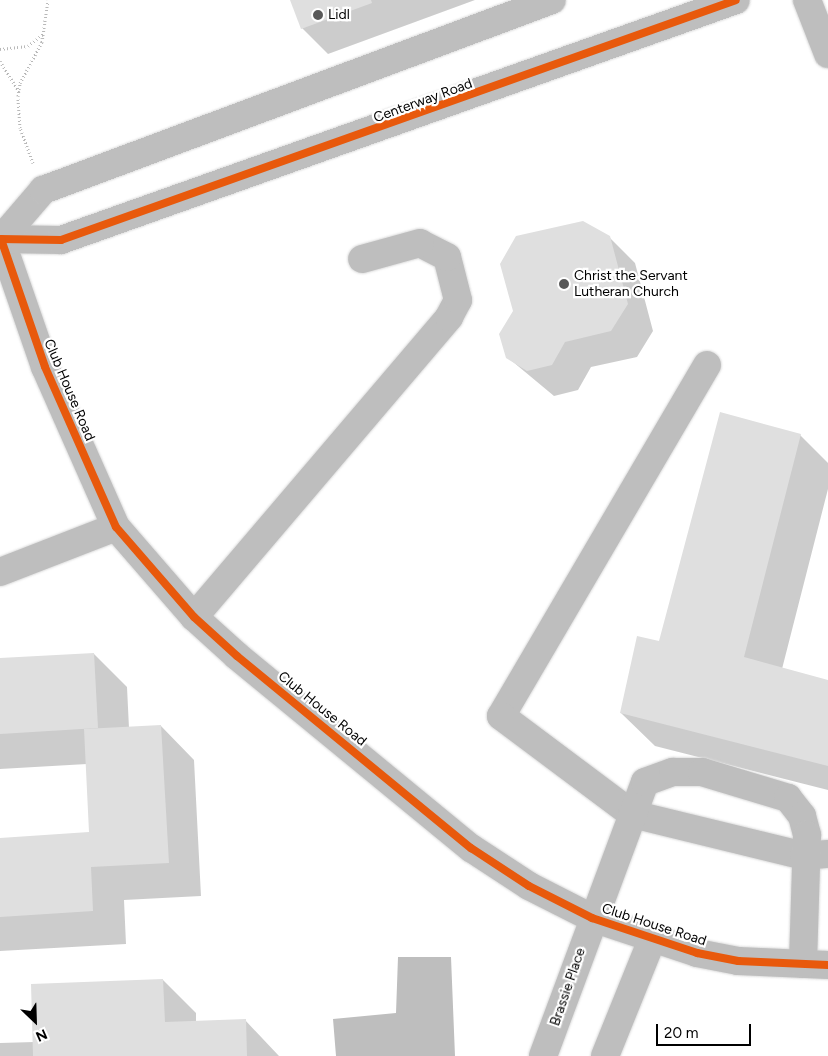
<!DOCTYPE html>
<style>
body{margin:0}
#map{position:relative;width:828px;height:1056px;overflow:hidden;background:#fff;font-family:Figtree,sans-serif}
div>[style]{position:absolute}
.water>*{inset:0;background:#bebebe}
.shadow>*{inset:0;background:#0003}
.building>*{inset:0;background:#dfdfdf}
.path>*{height:3px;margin-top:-1.5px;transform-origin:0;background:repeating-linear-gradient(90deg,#b9b9b9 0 1px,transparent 0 3.5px)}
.roads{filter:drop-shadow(0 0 1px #dbdbdb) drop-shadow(0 0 1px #dbdbdb)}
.minor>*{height:28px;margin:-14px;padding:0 14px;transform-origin:14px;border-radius:14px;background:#bebebe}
.major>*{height:28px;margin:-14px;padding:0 14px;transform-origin:14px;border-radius:14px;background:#bebebe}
.cycleway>*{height:8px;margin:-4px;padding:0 4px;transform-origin:4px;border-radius:4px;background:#e8590c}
.dots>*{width:14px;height:14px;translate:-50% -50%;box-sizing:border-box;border:2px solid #fff;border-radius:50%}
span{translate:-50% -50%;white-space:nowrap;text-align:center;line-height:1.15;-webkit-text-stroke:4.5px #fff;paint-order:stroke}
.poi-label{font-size:14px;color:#000}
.left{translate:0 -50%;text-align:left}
.street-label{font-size:14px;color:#000}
.north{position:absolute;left:10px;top:996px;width:50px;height:50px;-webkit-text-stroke:4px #fff;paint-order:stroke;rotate:156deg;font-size:14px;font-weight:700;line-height:20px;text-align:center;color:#000}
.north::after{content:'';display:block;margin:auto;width:18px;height:22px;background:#000;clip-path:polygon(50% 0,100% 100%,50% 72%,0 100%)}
.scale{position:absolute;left:656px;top:1024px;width:95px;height:22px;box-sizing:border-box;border:2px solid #000;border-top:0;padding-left:6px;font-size:15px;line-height:18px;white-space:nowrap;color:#000;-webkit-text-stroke:4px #fff;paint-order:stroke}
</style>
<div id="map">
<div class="water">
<i style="clip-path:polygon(398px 957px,451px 957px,455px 1056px,336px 1056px,333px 1019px,396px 1013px)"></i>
</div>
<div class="shadow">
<i style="clip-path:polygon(291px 0,475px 0,328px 54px,302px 28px)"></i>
<i style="clip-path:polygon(609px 237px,635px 263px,653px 331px,637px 357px,591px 367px,578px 390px,554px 396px,507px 357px)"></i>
<i style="clip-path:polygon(800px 435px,828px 463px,828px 489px,782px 669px,828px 681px,828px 790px,655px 746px,621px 713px,660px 643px)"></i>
<i style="clip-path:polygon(94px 654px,127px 687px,129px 728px,161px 726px,194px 760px,201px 896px,124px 900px,126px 944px,0 951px,0 839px,90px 834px,87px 764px,0 769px,0 659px)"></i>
<i style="clip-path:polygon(163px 980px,196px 1013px,196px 1022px,245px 1020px,279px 1056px,0 1056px,0 1043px,34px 1042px)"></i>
</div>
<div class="building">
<i style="clip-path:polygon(290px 0,371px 0,372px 3px,301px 29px)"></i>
<i style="clip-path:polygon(583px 221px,610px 236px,628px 304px,611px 331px,565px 342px,552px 365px,527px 371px,506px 358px,499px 334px,513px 311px,500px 264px,516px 236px)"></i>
<i style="clip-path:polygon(720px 412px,801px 434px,744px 657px,828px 680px,828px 766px,620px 713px,637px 636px,659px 641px)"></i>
<i style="clip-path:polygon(94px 653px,98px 728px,0 734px,0 658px)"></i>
<i style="clip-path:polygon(161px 725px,169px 863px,91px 867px,93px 911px,0 917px,0 838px,89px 832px,84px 729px)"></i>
<i style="clip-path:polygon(163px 979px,165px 1022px,246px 1019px,247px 1056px,33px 1056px,31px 984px)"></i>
</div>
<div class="path">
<i style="left:0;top:49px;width:28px;rotate:-6deg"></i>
<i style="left:28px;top:46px;width:19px;rotate:-39deg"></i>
<i style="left:0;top:61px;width:36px;rotate:58deg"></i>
<i style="left:33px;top:163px;width:37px;rotate:-110deg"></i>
<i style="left:20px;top:128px;width:32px;rotate:-94deg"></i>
<i style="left:18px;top:96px;width:13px;rotate:-81deg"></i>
<i style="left:20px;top:83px;width:47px;rotate:-61.8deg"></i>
<i style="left:42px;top:42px;width:42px;rotate:-81.9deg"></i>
</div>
<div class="roads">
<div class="minor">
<i style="left:0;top:237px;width:138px;rotate:70.9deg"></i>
<i style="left:45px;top:367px;width:175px;rotate:66.1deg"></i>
<i style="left:116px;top:527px;width:119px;rotate:49.1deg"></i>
<i style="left:194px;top:617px;width:58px;rotate:42.2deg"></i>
<i style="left:237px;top:656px;width:303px;rotate:39.4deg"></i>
<i style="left:471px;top:848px;width:69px;rotate:33.2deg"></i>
<i style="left:529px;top:886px;width:71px;rotate:26.9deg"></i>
<i style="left:592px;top:918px;width:111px;rotate:18.4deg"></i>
<i style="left:697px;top:953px;width:42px;rotate:11deg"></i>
<i style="left:738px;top:961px;width:90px;rotate:2.5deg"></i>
<i style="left:0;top:239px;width:61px;rotate:0.9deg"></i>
<i style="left:61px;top:240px;width:716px;rotate:-19.57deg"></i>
<i style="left:1px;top:239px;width:65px;rotate:-49.4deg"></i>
<i style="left:43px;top:190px;width:543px;rotate:-20.47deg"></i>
<i style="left:707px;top:365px;width:407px;rotate:120.4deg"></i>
<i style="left:501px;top:716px;width:164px;rotate:36.8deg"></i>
<i style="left:632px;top:814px;width:177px;rotate:13.7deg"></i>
<i style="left:804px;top:856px;width:24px;rotate:-5deg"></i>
<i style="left:0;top:572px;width:124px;rotate:-21.2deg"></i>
<i style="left:194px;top:617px;width:394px;rotate:-49.6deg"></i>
<i style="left:449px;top:317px;width:19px;rotate:-62deg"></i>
<i style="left:458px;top:300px;width:44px;rotate:-104.3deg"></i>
<i style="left:447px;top:257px;width:30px;rotate:-153deg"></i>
<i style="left:420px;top:243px;width:60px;rotate:164.6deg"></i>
<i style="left:543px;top:1056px;width:292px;rotate:-69.6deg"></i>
<i style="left:645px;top:782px;width:30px;rotate:-20deg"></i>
<i style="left:673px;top:772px;width:29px"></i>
<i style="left:702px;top:772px;width:90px;rotate:16.8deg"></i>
<i style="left:788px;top:798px;width:23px;rotate:52deg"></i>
<i style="left:802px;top:816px;width:20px;rotate:75deg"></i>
<i style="left:807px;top:835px;width:129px;rotate:91.8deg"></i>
<i style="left:605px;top:1056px;width:128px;rotate:-68deg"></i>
</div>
<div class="major">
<i style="left:807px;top:0;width:58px;rotate:68.7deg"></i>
</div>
</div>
<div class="cycleway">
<i style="left:0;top:239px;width:61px;rotate:0.9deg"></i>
<i style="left:61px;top:240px;width:716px;rotate:-19.57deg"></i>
<i style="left:1px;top:239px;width:135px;rotate:71deg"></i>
<i style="left:45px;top:367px;width:175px;rotate:66.1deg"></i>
<i style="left:116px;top:527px;width:119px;rotate:49.1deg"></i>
<i style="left:194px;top:617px;width:58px;rotate:42.2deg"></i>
<i style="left:237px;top:656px;width:303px;rotate:39.4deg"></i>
<i style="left:471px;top:848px;width:69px;rotate:33.2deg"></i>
<i style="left:529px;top:886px;width:71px;rotate:26.9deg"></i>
<i style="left:592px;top:918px;width:111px;rotate:18.4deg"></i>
<i style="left:697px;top:953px;width:42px;rotate:11deg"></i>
<i style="left:738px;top:961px;width:90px;rotate:2.5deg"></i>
</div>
<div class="dots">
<i style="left:318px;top:15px;background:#595959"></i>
<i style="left:564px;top:284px;background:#595959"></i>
</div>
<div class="poi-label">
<span class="left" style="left:328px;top:15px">Lidl</span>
<span class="left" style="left:574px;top:284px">Christ the Servant<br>Lutheran Church</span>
</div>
<div class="street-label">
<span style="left:423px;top:101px;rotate:-20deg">Centerway Road</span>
<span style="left:69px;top:390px;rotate:67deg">Club House Road</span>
<span style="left:322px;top:709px;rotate:39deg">Club House Road</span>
<span style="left:654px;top:925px;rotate:18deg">Club House Road</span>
<span style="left:568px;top:987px;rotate:-71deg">Brassie Place</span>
</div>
<div class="north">N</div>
<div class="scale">20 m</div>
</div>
